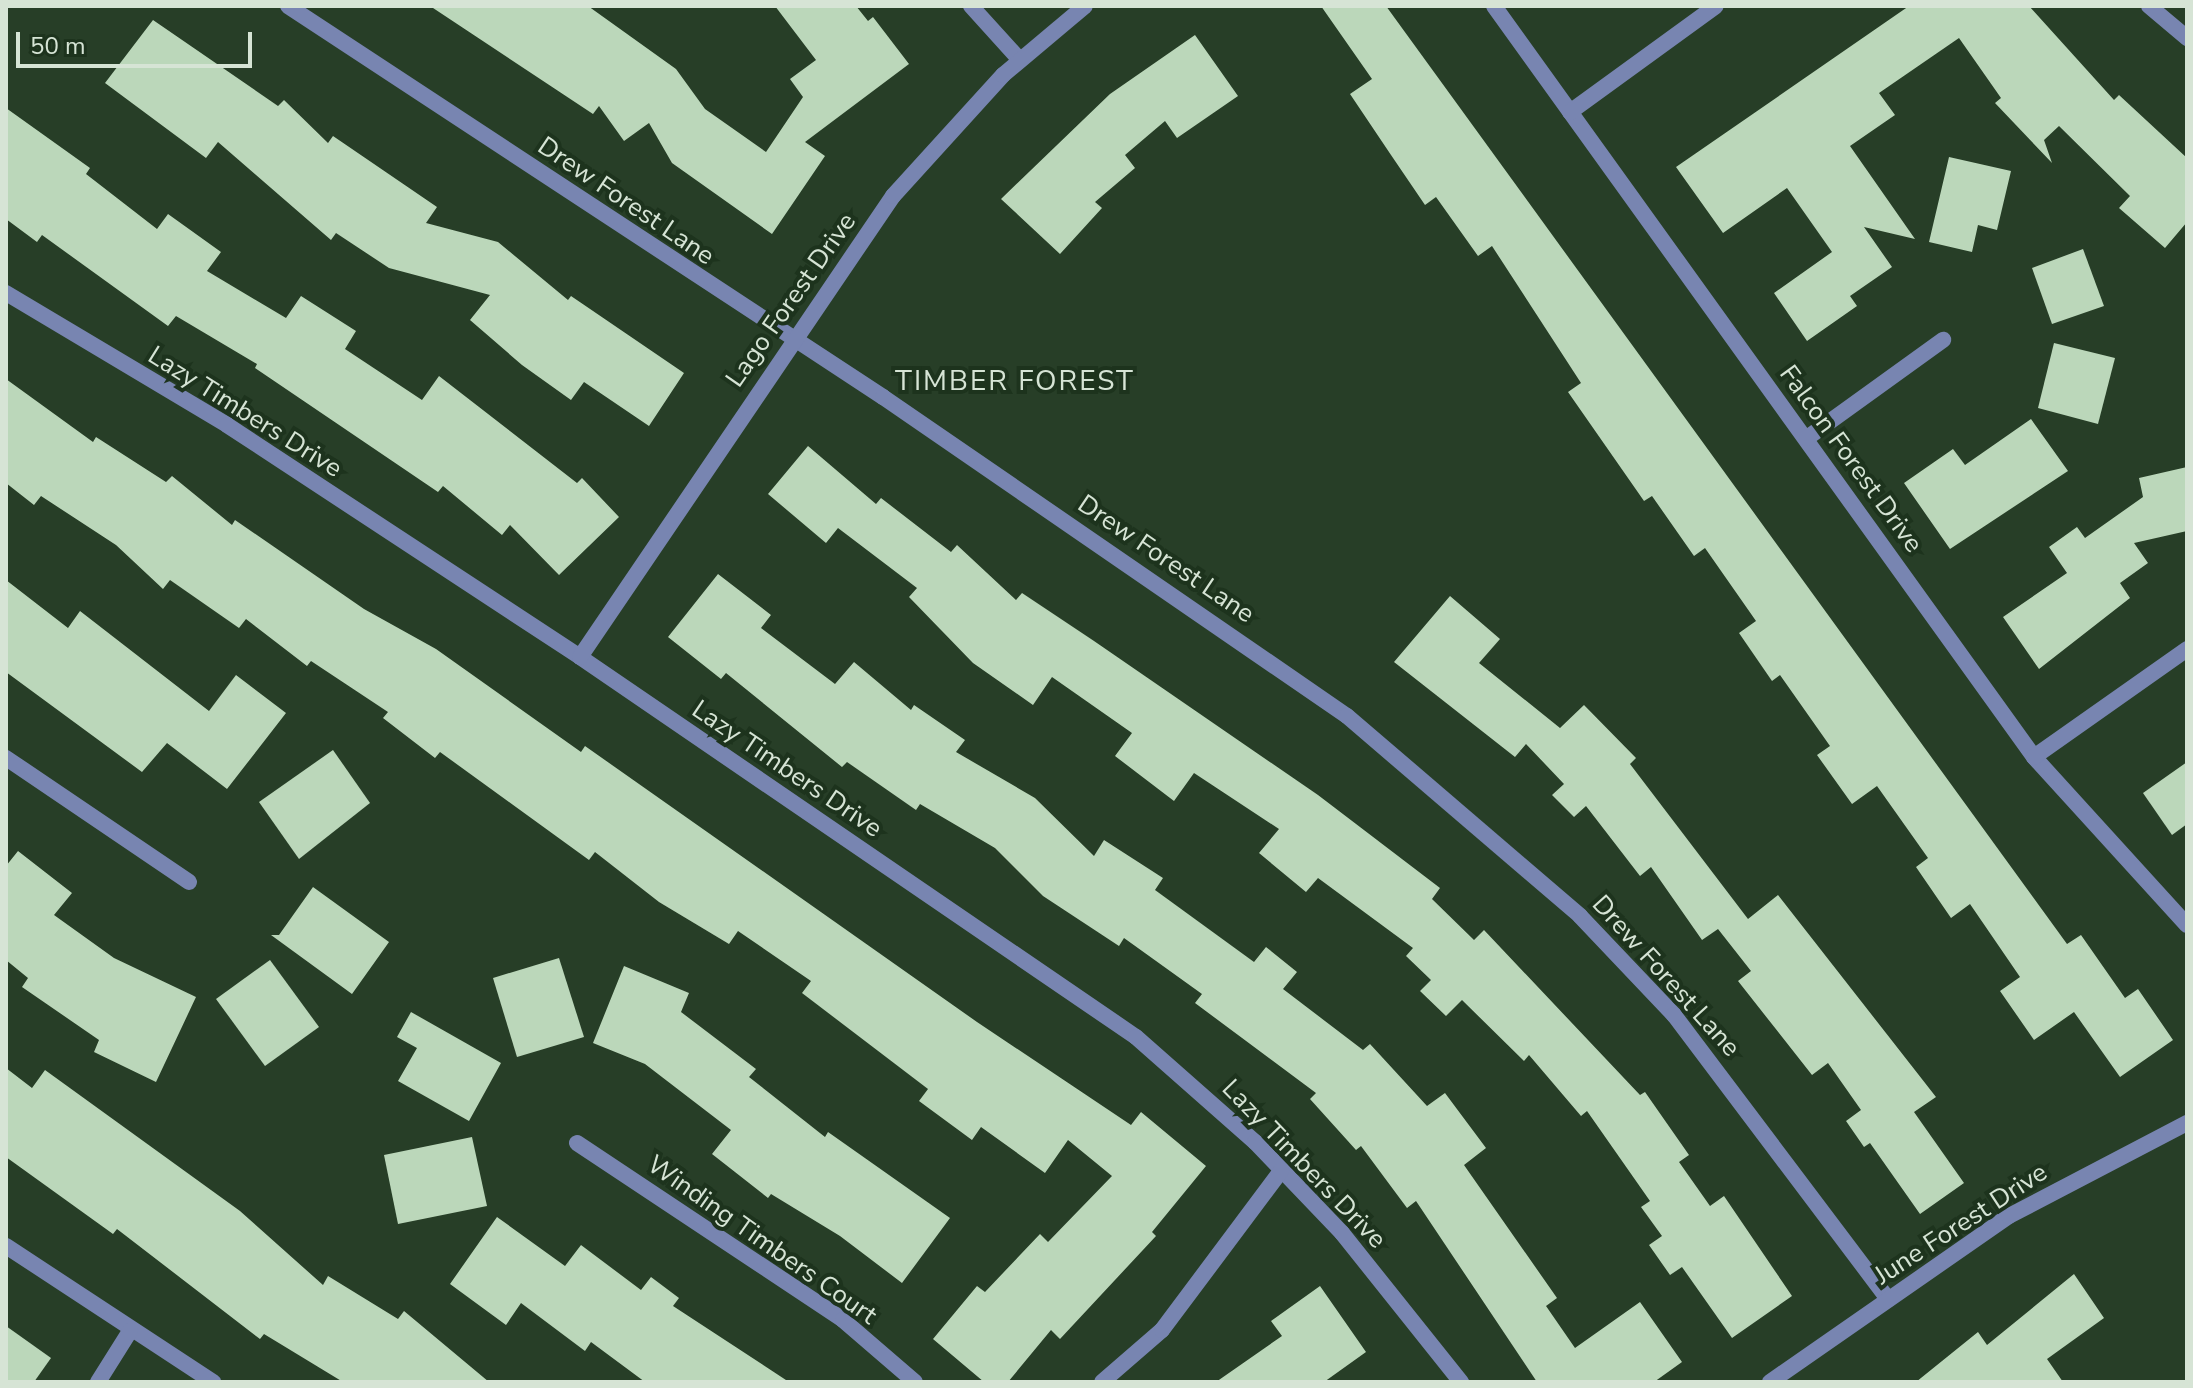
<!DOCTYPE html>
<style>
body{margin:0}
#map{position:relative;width:2193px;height:1388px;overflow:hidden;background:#273e27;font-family:"Nunito Sans",sans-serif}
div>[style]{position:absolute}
.building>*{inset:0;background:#bbd7ba}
.minor>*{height:16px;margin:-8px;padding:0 8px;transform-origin:8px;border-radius:8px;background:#7885b1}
span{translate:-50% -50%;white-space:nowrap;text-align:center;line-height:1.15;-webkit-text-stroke:8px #1d331d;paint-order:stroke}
.street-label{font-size:26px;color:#d6e4d5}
.neighbourhood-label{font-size:28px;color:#d6e4d5;letter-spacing:2px}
.frame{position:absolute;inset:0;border:8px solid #d6e4d5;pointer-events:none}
.scale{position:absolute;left:16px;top:32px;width:236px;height:36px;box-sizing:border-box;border:4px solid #d6e4d5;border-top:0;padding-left:10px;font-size:24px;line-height:28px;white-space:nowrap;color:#d6e4d5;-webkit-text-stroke:6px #1d331d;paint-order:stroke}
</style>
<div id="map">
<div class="building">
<i style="clip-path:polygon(430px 6px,588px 6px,676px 69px,705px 109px,766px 152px,803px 97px,790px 79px,816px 60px,775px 6px,856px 6px,868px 21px,873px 17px,909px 64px,805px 142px,825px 156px,772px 234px,672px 163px,649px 123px,624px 141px,599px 106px,593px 114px)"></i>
<i style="clip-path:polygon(1321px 6px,1386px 6px,2067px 944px,2081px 935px,2125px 998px,2138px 989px,2173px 1040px,2120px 1077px,2074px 1012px,2034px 1040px,2000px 991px,2020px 977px,1970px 904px,1951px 918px,1916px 867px,1928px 858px,1877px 786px,1852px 804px,1817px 755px,1830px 746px,1780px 675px,1772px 681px,1739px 633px,1756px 621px,1705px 548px,1694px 556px,1652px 496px,1644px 501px,1568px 392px,1581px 383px,1492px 246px,1478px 256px,1436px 197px,1425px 205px,1391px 155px,1350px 94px,1372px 79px)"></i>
<i style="clip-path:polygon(1909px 6px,2029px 6px,2114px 100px,2119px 95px,2187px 158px,2187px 222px,2165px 248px,2119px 208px,2130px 196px,2059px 126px,2044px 140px,2052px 163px,1995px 103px,2001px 98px,1959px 38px,1879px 93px,1895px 115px,1850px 146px,1915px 239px,1864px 227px,1892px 267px,1850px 296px,1857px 306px,1807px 341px,1774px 293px,1832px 252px,1787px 188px,1723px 233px,1676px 167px)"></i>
<i style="clip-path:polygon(153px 20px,278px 106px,284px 100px,328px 143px,333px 136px,437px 207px,426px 223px,498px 242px,568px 300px,571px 296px,684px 373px,649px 426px,584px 382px,571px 400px,522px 365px,470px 320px,490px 295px,389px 268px,336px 233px,331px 240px,218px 142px,206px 158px,105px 83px)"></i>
<i style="clip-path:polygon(1195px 35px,1238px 96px,1177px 138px,1165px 121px,1125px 155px,1135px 168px,1095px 202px,1102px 208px,1060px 254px,1001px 199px,1110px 94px)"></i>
<i style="clip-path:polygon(6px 108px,90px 168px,86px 174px,157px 229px,168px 214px,221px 252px,207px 271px,286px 318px,301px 296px,356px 331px,345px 349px,422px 400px,439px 376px,577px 483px,582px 478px,619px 517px,559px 575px,510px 525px,502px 535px,443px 486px,438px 492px,255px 368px,257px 364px,176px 316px,168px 326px,42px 235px,37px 242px,6px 219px)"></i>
<i style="clip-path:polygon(1949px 157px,2011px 171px,1997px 230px,1978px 225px,1972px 252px,1929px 242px)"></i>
<i style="clip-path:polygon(2083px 249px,2104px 306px,2052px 324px,2032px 268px)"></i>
<i style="clip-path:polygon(2054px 343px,2115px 358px,2098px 424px,2038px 408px)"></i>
<i style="clip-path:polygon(6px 379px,93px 442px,96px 437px,166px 482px,172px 476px,232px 525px,235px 520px,364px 609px,436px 649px,581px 752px,585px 746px,977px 1022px,1131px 1125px,1141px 1112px,1206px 1166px,1152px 1232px,1156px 1236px,1060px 1339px,1051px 1330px,1008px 1382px,984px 1382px,933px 1339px,977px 1286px,985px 1292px,1040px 1234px,1048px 1242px,1112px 1176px,1068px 1140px,1045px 1173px,981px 1127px,972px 1140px,919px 1101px,928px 1089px,802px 993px,811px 981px,738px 931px,729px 944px,659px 902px,595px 852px,589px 860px,440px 752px,435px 758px,383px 718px,388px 712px,311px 661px,307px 666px,246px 619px,239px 628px,170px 580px,163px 589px,116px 545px,41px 496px,34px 505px,6px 483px)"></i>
<i style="clip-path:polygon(2031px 419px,2068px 471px,1950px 549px,1904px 483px,1953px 449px,1965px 465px)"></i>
<i style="clip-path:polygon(808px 446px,876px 504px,881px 498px,951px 552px,957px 545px,1016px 600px,1022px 593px,1094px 641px,1318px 795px,1440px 888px,1432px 899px,1474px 940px,1484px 930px,1640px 1095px,1645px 1092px,1689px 1155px,1679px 1162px,1710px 1206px,1724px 1196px,1792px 1296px,1732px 1338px,1682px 1267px,1670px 1275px,1649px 1245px,1662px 1236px,1641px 1207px,1650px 1201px,1587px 1111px,1581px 1116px,1529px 1055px,1524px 1061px,1462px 1000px,1446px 1016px,1420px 991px,1431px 980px,1406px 956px,1413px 948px,1318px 878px,1306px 892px,1259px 853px,1279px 829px,1194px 773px,1174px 801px,1115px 756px,1132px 733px,1052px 677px,1033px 705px,973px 663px,909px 597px,917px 588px,838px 528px,826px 543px,768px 494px)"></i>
<i style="clip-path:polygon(2187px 467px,2187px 531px,2134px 543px,2148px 563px,2120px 583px,2130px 598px,2039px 669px,2003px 617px,2067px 573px,2049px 547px,2077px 527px,2085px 538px,2143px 497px,2139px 478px)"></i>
<i style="clip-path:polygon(718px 574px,771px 615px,761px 628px,835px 684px,854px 662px,911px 710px,914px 705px,965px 740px,956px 752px,1035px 798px,1094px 856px,1104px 840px,1163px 878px,1155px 890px,1254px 962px,1266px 947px,1297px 972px,1283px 989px,1363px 1050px,1370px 1044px,1427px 1106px,1445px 1093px,1486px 1148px,1464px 1165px,1557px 1298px,1546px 1306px,1575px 1348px,1640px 1302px,1682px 1362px,1654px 1382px,1537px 1382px,1416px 1201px,1407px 1208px,1361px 1146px,1356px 1150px,1310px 1099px,1316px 1093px,1195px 1003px,1202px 994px,1124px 938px,1119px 946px,1043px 896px,995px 848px,920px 804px,916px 810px,847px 762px,842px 767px,726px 673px,721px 679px,668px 637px)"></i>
<i style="clip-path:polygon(6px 580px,68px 628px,80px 611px,209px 711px,236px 675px,286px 713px,227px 789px,167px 743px,142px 772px,6px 672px)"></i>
<i style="clip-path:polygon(1450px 596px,1500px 639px,1479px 663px,1560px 728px,1584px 705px,1636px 758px,1630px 764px,1748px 919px,1778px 895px,1936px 1097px,1914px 1112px,1964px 1183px,1920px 1214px,1870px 1143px,1864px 1147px,1846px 1121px,1861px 1110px,1828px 1063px,1812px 1075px,1738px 981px,1751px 971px,1718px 929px,1702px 940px,1651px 867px,1640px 876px,1586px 806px,1574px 817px,1552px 795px,1564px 784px,1526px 744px,1515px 757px,1394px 662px)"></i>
<i style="clip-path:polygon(333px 750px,370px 803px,299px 859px,259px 802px)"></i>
<i style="clip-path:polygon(2187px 762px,2187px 824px,2172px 835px,2143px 793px)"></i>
<i style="clip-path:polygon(18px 851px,72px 893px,54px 915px,114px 958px,196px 997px,156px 1082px,94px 1052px,99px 1040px,22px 987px,28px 978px,6px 960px,6px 866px)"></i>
<i style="clip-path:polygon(313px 887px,389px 942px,352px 994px,271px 935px,279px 935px)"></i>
<i style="clip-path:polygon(559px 958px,584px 1037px,517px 1057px,493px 978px)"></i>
<i style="clip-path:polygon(270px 960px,319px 1027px,265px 1066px,216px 999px)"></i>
<i style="clip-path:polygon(624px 966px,689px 993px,681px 1012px,756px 1069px,749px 1077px,825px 1137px,828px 1132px,950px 1218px,902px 1283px,840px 1236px,771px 1194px,768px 1198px,712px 1154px,731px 1130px,645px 1064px,593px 1043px)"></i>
<i style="clip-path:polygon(411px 1012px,501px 1063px,469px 1121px,398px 1081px,417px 1048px,397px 1037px)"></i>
<i style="clip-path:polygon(6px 1068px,32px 1088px,45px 1070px,240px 1211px,323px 1285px,328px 1276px,398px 1319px,404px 1311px,489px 1382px,343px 1382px,264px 1334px,260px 1339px,117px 1229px,113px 1234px,6px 1157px)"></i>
<i style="clip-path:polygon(472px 1137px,487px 1206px,398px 1224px,384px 1155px)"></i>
<i style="clip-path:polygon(497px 1217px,565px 1266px,581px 1245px,641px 1290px,651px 1277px,679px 1298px,673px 1306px,789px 1382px,645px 1382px,591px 1342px,585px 1351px,521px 1303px,506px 1325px,450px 1284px)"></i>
<i style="clip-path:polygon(2074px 1274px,2104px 1318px,2047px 1359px,2063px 1382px,1916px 1382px,1978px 1332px,1987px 1345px)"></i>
<i style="clip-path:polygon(1320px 1286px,1366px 1352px,1324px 1382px,1216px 1382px,1282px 1336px,1271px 1321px)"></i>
<i style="clip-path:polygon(6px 1326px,51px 1358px,34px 1382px,6px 1382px)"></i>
</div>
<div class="minor">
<i style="left:288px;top:6px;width:712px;rotate:33.31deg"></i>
<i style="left:883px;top:397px;width:563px;rotate:34.51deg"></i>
<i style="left:1347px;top:716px;width:307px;rotate:40.6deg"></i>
<i style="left:1580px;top:916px;width:137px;rotate:46.5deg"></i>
<i style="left:1674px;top:1015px;width:356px;rotate:53deg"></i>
<i style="left:971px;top:6px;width:73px;rotate:47.8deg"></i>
<i style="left:1494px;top:6px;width:925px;rotate:54.28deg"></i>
<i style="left:2034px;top:757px;width:227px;rotate:47.7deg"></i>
<i style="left:2149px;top:6px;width:50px;rotate:40.1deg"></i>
<i style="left:1570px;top:112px;width:180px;rotate:-36deg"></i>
<i style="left:6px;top:293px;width:257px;rotate:30.8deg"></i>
<i style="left:227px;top:425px;width:422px;rotate:33.3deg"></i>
<i style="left:580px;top:657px;width:673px;rotate:34.35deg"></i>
<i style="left:1136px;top:1037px;width:159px;rotate:41.4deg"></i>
<i style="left:1255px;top:1142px;width:126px;rotate:46.3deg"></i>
<i style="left:1342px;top:1233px;width:191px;rotate:51.4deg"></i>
<i style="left:1807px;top:438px;width:168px;rotate:-35.8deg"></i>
<i style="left:580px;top:657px;width:557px;rotate:-55.83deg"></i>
<i style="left:893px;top:196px;width:164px;rotate:-47.7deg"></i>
<i style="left:1003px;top:75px;width:107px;rotate:-40.1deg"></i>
<i style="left:2034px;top:757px;width:187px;rotate:-35.2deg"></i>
<i style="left:6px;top:758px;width:221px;rotate:34.1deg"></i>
<i style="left:577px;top:1143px;width:320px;rotate:33.6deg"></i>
<i style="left:843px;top:1320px;width:95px;rotate:40.7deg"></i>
<i style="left:6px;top:1246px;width:248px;rotate:33.3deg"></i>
<i style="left:98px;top:1382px;width:60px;rotate:-57.9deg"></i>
<i style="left:1102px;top:1382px;width:79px;rotate:-40.9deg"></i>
<i style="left:1162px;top:1330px;width:199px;rotate:-53.2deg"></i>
<i style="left:1770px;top:1382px;width:291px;rotate:-34.8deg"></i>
<i style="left:2009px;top:1216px;width:201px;rotate:-27.6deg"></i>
</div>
<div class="street-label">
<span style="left:626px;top:201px;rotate:34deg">Drew Forest Lane</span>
<span style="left:791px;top:300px;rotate:-55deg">Lago Forest Drive</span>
<span style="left:245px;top:412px;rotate:32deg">Lazy Timbers Drive</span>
<span style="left:1851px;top:459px;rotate:54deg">Falcon Forest Drive</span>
<span style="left:1166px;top:559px;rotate:34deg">Drew Forest Lane</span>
<span style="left:787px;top:769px;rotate:34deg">Lazy Timbers Drive</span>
<span style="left:1666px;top:976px;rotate:48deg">Drew Forest Lane</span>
<span style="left:1304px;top:1164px;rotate:46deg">Lazy Timbers Drive</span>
<span style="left:1961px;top:1224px;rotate:-33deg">June Forest Drive</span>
<span style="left:762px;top:1240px;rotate:35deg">Winding Timbers Court</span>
</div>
<div class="neighbourhood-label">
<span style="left:1015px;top:381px">TIMBER FOREST</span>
</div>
<div class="frame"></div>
<div class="scale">50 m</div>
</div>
